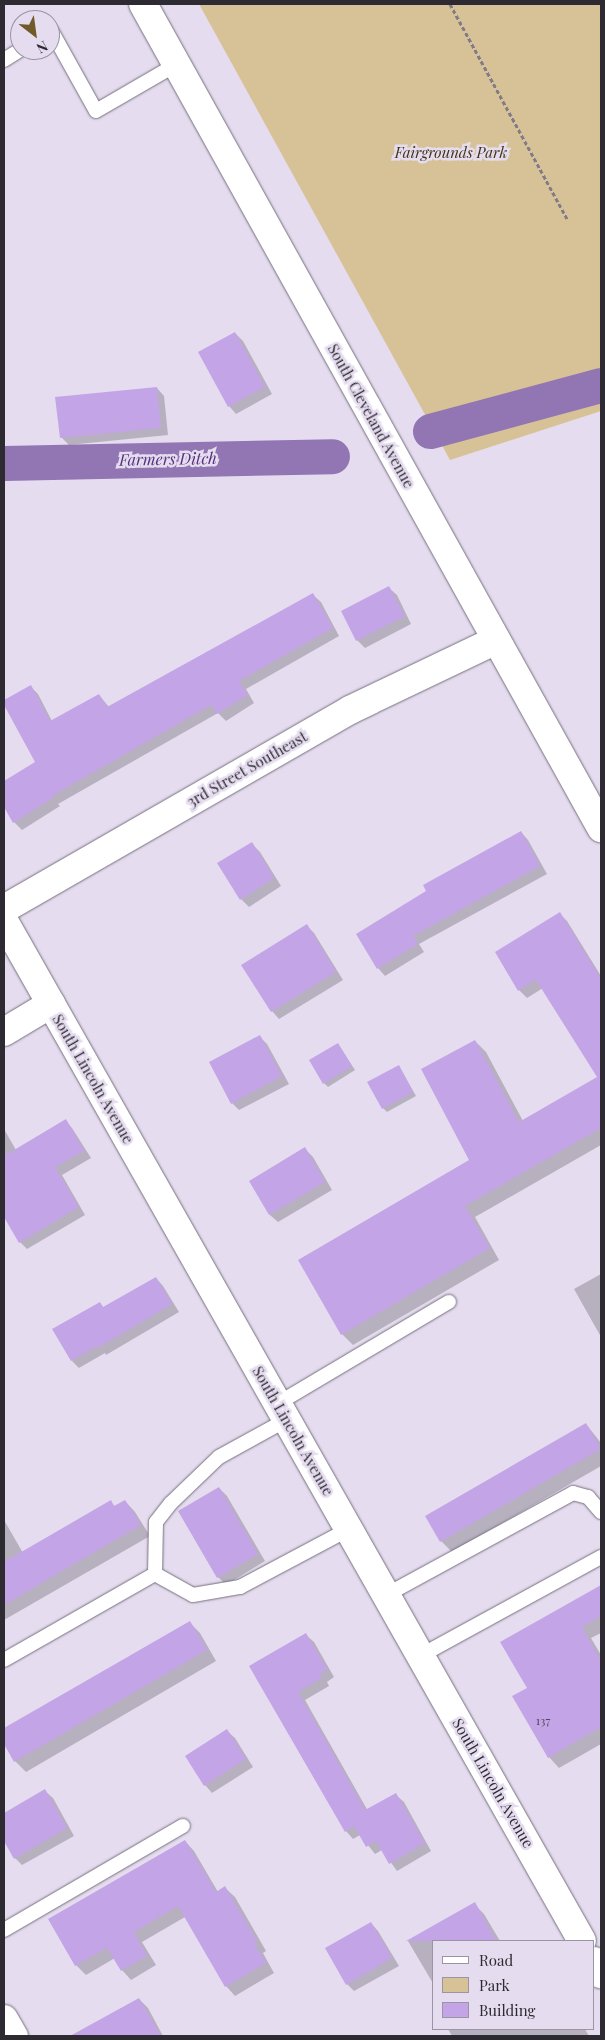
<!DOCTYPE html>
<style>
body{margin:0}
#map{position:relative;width:605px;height:2040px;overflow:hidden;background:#e5ddef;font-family:"Playfair Display",serif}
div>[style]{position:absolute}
.green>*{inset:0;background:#d7c298}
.shadow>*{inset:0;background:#0003}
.canal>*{height:35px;margin:-17.5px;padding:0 17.5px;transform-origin:17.5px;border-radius:17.5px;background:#9275b3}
.building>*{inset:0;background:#c3a5e7}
.path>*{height:3px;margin-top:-1.5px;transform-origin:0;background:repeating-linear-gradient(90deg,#807b87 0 4px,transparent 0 6.5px)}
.roads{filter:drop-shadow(0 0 1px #766f7f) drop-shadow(0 0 1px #766f7f)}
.lane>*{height:14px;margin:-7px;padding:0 7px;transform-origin:7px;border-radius:7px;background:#fff}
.street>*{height:28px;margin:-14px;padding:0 14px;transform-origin:14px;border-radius:14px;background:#fff}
.highway>*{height:28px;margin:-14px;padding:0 14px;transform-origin:14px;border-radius:14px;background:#fff}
span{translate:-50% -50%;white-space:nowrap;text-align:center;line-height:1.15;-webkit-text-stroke:5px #e5ddef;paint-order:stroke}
.number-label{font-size:12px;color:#52495e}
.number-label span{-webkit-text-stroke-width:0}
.park-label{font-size:15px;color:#413314;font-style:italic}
.street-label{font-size:15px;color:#2d2a31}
.water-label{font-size:16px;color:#57307c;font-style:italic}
.frame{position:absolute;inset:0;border:5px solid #2d2a31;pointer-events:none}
.legend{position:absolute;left:432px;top:1940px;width:162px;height:90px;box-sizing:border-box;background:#e5ddef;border:1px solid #9b95a3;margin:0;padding:6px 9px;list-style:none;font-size:15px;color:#2d2a31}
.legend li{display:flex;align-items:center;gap:10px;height:25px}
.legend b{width:25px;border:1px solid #9b95a3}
.north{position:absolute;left:10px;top:10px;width:50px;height:50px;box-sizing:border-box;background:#e5ddef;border:1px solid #9b95a3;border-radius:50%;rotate:150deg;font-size:14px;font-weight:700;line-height:20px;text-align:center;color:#2d2a31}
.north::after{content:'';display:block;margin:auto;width:18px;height:22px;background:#715a2a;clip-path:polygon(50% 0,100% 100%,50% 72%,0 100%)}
</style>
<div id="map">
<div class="green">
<i style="clip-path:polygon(199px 4px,601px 4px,601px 411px,450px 460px)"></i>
</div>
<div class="shadow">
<i style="clip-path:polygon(235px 333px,243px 341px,272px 394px,236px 414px,229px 406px)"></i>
<i style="clip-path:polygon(157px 388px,164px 396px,168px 435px,69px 445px,61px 437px)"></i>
<i style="clip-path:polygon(389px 588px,397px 595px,411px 624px,365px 648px,357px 640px)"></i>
<i style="clip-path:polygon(313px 595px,321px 602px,339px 636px,246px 689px,254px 703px,226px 721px,218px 713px,58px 804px,60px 806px,22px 830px,14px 822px,4px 805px,4px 783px,37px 762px,4px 701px,30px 686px,38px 694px,52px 721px,99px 695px,109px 707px)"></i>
<i style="clip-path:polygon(521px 832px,528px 840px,547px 874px,419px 944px,424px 952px,385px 976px,378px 968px)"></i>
<i style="clip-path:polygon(252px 844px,260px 852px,281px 886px,249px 907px,241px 899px)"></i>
<i style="clip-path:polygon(560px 914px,567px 921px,601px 976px,601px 1053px,590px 1060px,543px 988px,527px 998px,519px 990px)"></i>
<i style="clip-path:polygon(307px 926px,314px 933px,343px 980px,279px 1019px,272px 1011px)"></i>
<i style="clip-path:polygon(259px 1036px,267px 1044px,289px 1084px,239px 1110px,232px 1103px)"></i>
<i style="clip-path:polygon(475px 1041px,486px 1052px,523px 1121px,601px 1076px,601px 1145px,475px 1217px,499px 1260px,353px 1345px,342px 1334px,470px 1161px)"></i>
<i style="clip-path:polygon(338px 1044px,355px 1070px,328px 1087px,324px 1083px)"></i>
<i style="clip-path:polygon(399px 1066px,416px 1096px,387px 1112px,383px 1108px)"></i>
<i style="clip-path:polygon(65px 1120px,72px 1128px,91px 1158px,62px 1175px,85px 1215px,27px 1249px,20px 1242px,4px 1214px,4px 1129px,16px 1150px)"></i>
<i style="clip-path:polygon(305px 1149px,313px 1157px,332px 1190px,278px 1222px,270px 1215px,250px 1181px)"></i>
<i style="clip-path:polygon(601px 1274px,601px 1337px,574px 1289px)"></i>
<i style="clip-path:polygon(156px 1278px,163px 1286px,179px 1312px,106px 1355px,105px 1353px,79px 1368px,72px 1361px,99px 1303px,104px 1308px)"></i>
<i style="clip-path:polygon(586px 1424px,601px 1443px,601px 1466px,452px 1552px,441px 1541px,427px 1516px)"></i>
<i style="clip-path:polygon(219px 1488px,227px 1496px,265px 1561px,226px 1585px,218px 1577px)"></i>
<i style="clip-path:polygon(125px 1501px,135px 1512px,150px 1536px,4px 1620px,4px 1520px,23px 1553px,110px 1502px,116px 1507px)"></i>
<i style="clip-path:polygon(601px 1586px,601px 1633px,591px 1638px,601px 1655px,601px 1744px,559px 1768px,549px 1757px,528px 1689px,502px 1642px)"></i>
<i style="clip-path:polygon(189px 1622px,200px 1633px,216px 1661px,26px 1772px,15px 1761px,4px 1741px,4px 1730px)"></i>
<i style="clip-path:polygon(306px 1635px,314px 1642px,334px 1677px,327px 1682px,329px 1686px,305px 1700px,368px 1811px,396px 1795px,404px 1802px,431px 1851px,397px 1871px,382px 1850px,375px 1854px,360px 1835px,353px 1839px,346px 1831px,250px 1666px)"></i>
<i style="clip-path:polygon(227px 1731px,235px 1738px,253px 1767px,212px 1793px,205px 1785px)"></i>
<i style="clip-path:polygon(45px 1791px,53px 1798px,74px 1836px,22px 1865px,15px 1858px,4px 1839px,4px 1815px)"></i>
<i style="clip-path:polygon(185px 1841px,194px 1851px,218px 1892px,225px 1888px,235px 1897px,266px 1951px,263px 1953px,274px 1973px,235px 1996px,226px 1986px,185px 1917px,142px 1942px,156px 1965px,131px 1980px,122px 1970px,115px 1958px,86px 1975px,76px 1965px,50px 1920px)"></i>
<i style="clip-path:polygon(474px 1904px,484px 1914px,500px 1941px,434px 1941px,434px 1985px,408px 1941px)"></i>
<i style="clip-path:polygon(371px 1923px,378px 1931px,399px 1966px,354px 1991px,347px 1984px)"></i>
<i style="clip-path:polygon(139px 1999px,148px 2008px,163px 2036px,107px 2036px,99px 2022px)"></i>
<i style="clip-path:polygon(448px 2029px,585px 2029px,589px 2036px,452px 2036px)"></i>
</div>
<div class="canal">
<i style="left:430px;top:431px;width:177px;rotate:-15.1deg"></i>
<i style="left:4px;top:463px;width:328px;rotate:-1.2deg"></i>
</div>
<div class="building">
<i style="clip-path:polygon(235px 332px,265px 387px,228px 407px,198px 352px)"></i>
<i style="clip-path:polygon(157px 387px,161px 428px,60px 438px,55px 397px)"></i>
<i style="clip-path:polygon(389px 586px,405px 616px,356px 641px,341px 611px)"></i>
<i style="clip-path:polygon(313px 593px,333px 628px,239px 681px,248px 695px,217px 714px,211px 705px,52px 796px,53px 798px,13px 823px,4px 807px,4px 781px,35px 762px,4px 705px,4px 700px,31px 685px,50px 721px,99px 694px,107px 707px)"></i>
<i style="clip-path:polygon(521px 831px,540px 866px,413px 936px,418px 944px,377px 969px,356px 934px,426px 891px,423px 885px)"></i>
<i style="clip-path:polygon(252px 842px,274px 878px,240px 900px,217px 863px)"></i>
<i style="clip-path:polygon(560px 912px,601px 979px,601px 1128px,465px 1206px,490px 1248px,341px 1335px,298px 1260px,469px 1160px,421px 1069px,475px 1040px,519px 1122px,597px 1077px,536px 980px,518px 991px,495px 952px)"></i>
<i style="clip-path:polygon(307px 924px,336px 972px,271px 1012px,241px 965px)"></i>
<i style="clip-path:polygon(260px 1035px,282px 1076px,231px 1104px,209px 1062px)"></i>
<i style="clip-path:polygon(338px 1043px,352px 1066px,323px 1084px,309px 1060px)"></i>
<i style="clip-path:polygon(399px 1065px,413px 1092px,382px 1109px,367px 1082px)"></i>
<i style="clip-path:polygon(66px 1119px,84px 1151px,55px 1167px,79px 1207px,19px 1243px,4px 1217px,4px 1156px)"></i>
<i style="clip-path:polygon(305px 1147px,325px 1182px,269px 1215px,249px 1181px)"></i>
<i style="clip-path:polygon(156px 1277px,172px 1304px,98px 1348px,97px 1346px,71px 1361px,52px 1329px,100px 1302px,103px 1307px)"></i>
<i style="clip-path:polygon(586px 1423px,601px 1449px,440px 1542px,425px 1516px)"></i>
<i style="clip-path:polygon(219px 1487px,258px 1554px,217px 1578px,178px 1511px)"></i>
<i style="clip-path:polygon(111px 1500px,114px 1506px,125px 1500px,141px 1525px,4px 1605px,4px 1562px)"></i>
<i style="clip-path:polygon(601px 1585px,601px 1616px,582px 1627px,601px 1661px,601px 1727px,548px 1758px,512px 1696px,527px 1688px,500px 1642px)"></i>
<i style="clip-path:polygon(190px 1621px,207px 1650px,14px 1762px,4px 1744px,4px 1728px)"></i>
<i style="clip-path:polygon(306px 1633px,327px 1669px,320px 1674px,322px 1678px,298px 1692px,365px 1810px,396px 1793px,425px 1843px,389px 1864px,376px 1841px,366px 1847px,354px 1826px,345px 1832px,249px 1666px)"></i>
<i style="clip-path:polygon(227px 1729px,246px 1759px,204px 1786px,185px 1756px)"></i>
<i style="clip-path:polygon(45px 1789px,67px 1828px,14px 1859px,4px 1841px,4px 1813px)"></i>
<i style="clip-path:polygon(185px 1840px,216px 1892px,225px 1886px,257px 1941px,254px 1943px,266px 1963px,225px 1987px,178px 1906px,134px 1932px,147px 1956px,121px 1971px,107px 1948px,75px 1966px,48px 1919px)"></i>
<i style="clip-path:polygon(475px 1902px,496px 1941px,406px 1941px)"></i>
<i style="clip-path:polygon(371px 1922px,392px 1958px,346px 1985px,325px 1948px)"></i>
<i style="clip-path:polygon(139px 1998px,161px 2036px,70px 2036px)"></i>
</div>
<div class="path">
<i style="left:450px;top:4px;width:245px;rotate:61.4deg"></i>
</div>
<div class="roads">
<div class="lane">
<i style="left:50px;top:33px;width:2px;rotate:-27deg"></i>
<i style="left:52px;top:32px;width:90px;rotate:60.9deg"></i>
<i style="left:96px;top:111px;width:94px;rotate:-30.1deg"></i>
<i style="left:4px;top:60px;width:19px;rotate:-32deg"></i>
<i style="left:277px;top:1404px;width:200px;rotate:-30.7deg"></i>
<i style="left:155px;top:1574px;width:52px;rotate:-88.9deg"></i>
<i style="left:156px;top:1522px;width:24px;rotate:-52deg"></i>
<i style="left:171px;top:1503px;width:66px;rotate:-43.8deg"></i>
<i style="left:219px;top:1457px;width:77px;rotate:-28.9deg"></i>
<i style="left:155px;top:1574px;width:43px;rotate:28.9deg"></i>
<i style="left:193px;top:1595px;width:48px;rotate:-9.7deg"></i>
<i style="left:240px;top:1587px;width:123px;rotate:-28deg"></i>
<i style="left:386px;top:1595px;width:213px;rotate:-28.6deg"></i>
<i style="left:573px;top:1493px;width:16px;rotate:15deg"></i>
<i style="left:588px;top:1497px;width:20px;rotate:49deg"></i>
<i style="left:420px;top:1656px;width:206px;rotate:-28.7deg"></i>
<i style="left:4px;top:1660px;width:174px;rotate:-29.7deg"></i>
<i style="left:4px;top:1930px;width:207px;rotate:-30.2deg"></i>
</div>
<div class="street">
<i style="left:4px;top:909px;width:399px;rotate:-29.9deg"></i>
<i style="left:350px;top:710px;width:162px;rotate:-25.6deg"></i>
<i style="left:4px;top:1032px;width:55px;rotate:-30.8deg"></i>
<i style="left:4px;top:2019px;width:20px;rotate:60deg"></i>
</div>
<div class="highway">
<i style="left:143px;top:4px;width:943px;rotate:60.93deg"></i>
<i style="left:4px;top:921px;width:1172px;rotate:60.46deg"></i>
<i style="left:594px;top:1961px;width:15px;rotate:62deg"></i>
</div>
</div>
<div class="number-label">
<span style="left:543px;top:1721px">137</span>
</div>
<div class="park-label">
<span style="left:451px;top:153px">Fairgrounds Park</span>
</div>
<div class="street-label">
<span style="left:371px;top:416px;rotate:61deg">South Cleveland Avenue</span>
<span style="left:247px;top:769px;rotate:-30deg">3rd Street Southeast</span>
<span style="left:93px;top:1079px;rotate:60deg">South Lincoln Avenue</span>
<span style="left:293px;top:1431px;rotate:60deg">South Lincoln Avenue</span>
<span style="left:493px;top:1783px;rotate:60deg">South Lincoln Avenue</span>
</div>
<div class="water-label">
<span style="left:168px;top:459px;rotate:-1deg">Farmers Ditch</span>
</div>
<div class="frame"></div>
<ul class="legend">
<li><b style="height:6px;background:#fff"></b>Road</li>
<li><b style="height:14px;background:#d7c298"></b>Park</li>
<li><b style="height:14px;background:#c3a5e7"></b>Building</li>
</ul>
<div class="north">N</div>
</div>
